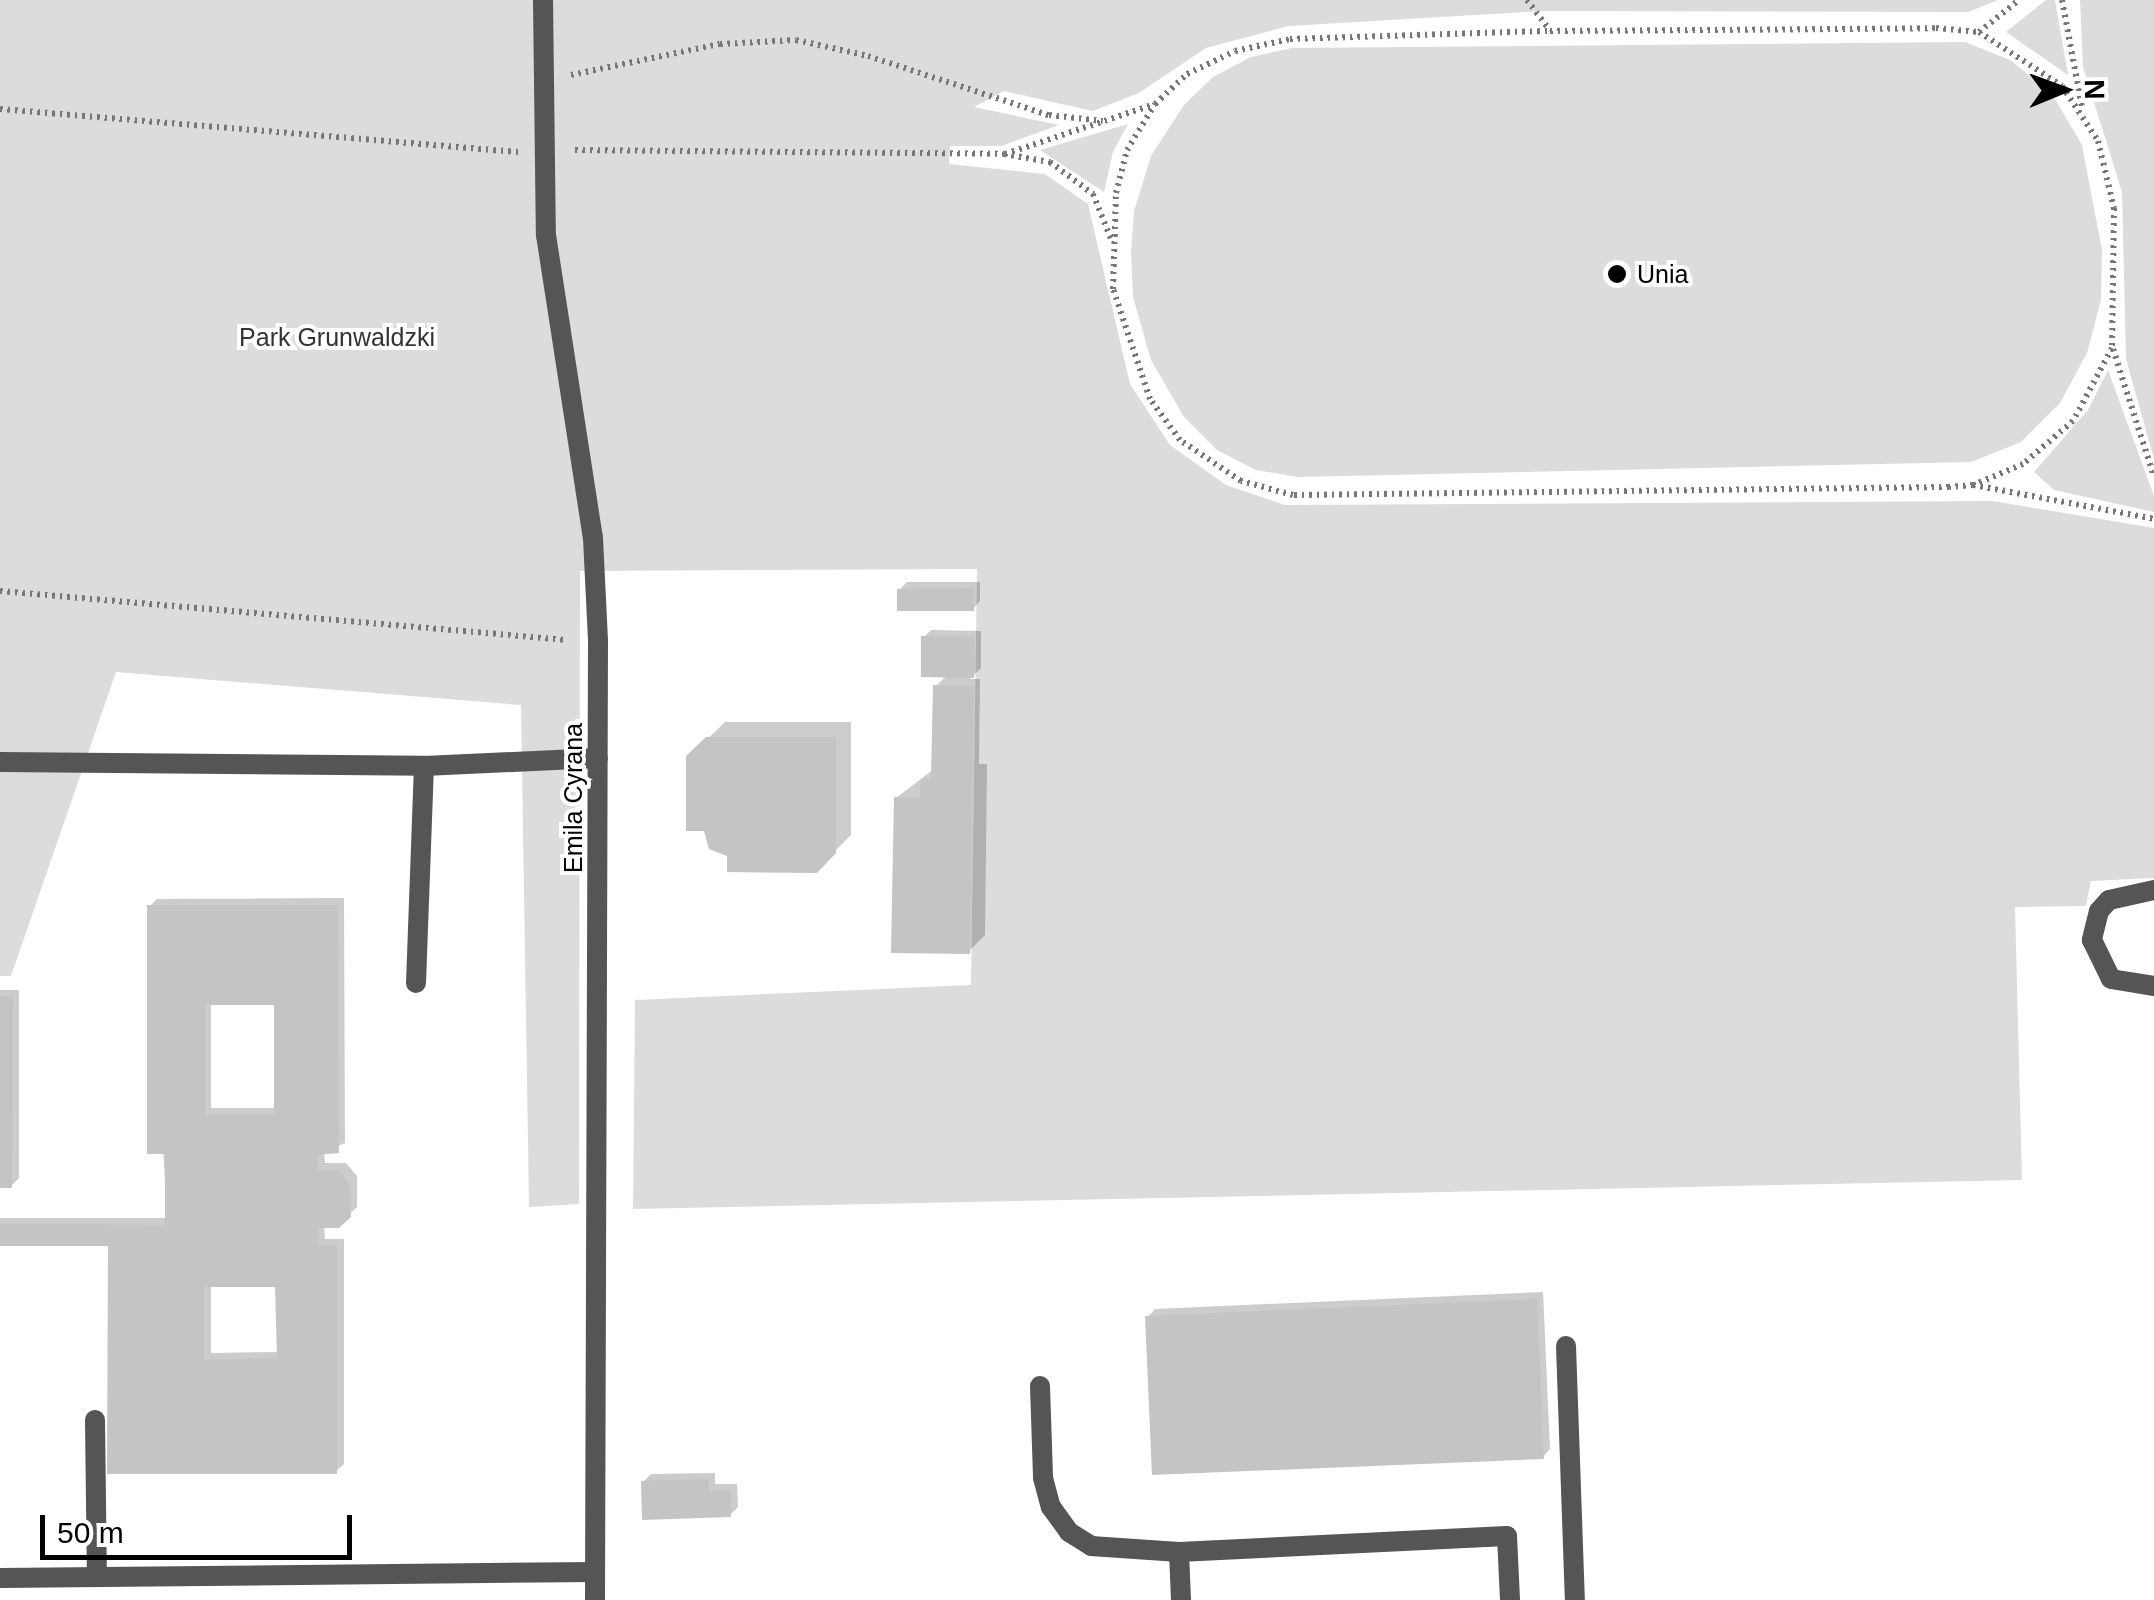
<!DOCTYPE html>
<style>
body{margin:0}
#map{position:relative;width:2154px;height:1600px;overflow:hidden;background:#fff;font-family:Helvetica,sans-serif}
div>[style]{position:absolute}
.green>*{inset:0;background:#dcdcdc}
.shadow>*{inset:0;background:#0003}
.building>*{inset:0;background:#c4c4c4}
.path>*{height:6px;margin-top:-3px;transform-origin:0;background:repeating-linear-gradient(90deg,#777 0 2.5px,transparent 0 7.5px)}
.lane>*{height:20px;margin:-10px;padding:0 10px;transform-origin:10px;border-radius:10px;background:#555}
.street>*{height:20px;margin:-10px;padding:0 10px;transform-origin:10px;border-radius:10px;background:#555}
.dots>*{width:28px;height:28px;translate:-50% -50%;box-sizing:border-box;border:5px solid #fff;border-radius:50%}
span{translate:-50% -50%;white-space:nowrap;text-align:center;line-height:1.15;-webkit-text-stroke:8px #fff;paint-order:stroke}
.poi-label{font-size:25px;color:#000}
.left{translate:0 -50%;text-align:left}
.park-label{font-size:25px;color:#333}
.street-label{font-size:25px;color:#000}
.north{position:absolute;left:2014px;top:40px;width:100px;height:100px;-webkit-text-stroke:8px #fff;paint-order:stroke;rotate:89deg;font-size:28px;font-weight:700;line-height:40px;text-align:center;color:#000}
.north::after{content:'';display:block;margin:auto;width:35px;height:45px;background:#000;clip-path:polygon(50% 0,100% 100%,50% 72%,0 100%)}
.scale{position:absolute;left:40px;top:1515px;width:312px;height:45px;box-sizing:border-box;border:5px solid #000;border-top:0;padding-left:12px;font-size:30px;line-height:35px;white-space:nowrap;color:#000;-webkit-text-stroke:8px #fff;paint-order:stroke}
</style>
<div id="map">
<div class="green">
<i style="clip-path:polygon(0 0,1998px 0,1968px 12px,1545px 11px,1289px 26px,1206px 48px,1139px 93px,1093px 111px,1004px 91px,974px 107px,1059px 125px,1002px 146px,950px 146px,949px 164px,1045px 174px,1088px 204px,1130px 384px,1170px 445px,1226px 485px,1285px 505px,1993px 501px,2154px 528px,2154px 878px,2091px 881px,2086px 906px,2015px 907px,2022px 1180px,633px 1209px,635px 1000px,971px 985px,977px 569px,580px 571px,579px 1204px,529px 1207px,521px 705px,116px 672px,11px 976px,0 976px)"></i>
<i style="clip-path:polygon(2046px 0,2055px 0,2068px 75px,2006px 32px)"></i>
<i style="clip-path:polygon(2080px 0,2154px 0,2154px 459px,2126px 359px,2122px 192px,2083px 67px)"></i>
<i style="clip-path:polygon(1965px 42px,2010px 60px,2052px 94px,2082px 145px,2102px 250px,2101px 300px,2087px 353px,2060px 403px,2021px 442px,1971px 462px,1298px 477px,1256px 470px,1217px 450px,1184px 417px,1151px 360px,1133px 297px,1131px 252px,1134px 211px,1151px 156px,1184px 105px,1213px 77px,1251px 57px,1292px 48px)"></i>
<i style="clip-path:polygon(1128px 124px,1113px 152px,1104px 192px,1040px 150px)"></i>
<i style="clip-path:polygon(2108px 370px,2154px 496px,2154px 512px,2054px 490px,2034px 472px,2088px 410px)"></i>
</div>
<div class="shadow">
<i style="clip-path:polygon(907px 582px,980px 582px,980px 601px,973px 609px,899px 590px)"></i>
<i style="clip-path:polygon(931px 630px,981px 631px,981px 668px,970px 679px,980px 679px,979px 764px,987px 764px,985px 935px,969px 951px,896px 798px,934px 769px,936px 686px,947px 675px,924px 637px)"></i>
<i style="clip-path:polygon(725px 722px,851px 722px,851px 835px,816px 870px,729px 854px,689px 757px)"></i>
<i style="clip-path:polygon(evenodd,344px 898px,345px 1143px,324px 1152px,325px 1163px,346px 1163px,357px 1176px,357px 1207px,338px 1225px,324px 1226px,325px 1239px,344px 1239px,344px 1464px,336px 1471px,110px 1471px,110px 1244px,0 1244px,0 1218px,167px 1218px,150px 906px,157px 899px,344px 898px,211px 1003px,276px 1003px,276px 1108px,211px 1108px,211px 1003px,344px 898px,278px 1284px,279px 1352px,211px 1353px,211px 1285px,278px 1284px)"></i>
<i style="clip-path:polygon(0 990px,19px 990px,19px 1178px,11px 1186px,0 1186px)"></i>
<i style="clip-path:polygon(1543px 1292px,1550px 1449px,1543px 1457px,1148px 1317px,1155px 1309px)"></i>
<i style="clip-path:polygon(715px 1473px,715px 1484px,737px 1484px,738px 1507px,730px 1515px,643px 1482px,651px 1474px)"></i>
</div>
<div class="building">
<i style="clip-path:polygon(974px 588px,974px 611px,897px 611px,897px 589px)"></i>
<i style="clip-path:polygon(921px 636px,975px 637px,974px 678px,921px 677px)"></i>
<i style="clip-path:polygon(933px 685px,974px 686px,970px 954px,891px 953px,894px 797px,920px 798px,921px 779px,931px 778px)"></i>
<i style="clip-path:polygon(706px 737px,836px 737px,836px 853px,817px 873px,727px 872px,727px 856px,709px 849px,704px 831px,686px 831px,686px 756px)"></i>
<i style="clip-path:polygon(evenodd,147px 905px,338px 905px,339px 1153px,317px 1155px,318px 1170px,338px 1170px,350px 1184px,351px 1217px,339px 1228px,318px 1228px,319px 1245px,337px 1245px,337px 1474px,107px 1474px,108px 1246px,0 1246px,0 1224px,165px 1225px,165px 1154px,147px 1154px,147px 905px,205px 1005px,274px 1005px,274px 1114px,205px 1114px,205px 1005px,147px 905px,204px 1287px,275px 1287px,277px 1358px,204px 1360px,204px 1287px)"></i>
<i style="clip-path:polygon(0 996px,13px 996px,12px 1188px,0 1188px)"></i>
<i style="clip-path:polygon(1537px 1299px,1544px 1459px,1152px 1475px,1145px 1316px)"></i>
<i style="clip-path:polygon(708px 1479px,709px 1490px,731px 1490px,731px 1517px,642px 1520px,641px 1481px)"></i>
</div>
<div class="path">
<i style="left:1527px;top:0;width:38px;rotate:53deg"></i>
<i style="left:2062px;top:0;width:109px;rotate:79.4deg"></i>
<i style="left:1936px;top:28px;width:43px;rotate:5.3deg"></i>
<i style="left:1979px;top:32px;width:99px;rotate:33deg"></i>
<i style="left:2062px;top:86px;width:66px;rotate:56.8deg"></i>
<i style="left:2098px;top:141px;width:69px;rotate:76.6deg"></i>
<i style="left:2114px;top:208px;width:140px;rotate:90.8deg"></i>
<i style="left:2112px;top:348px;width:83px;rotate:118.1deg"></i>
<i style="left:2073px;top:421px;width:66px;rotate:139.3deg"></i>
<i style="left:2023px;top:464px;width:54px;rotate:157.2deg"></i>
<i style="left:1973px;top:485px;width:24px;rotate:175deg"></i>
<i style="left:1949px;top:487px;width:656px;rotate:179.3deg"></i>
<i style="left:1293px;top:495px;width:54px;rotate:-164.9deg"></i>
<i style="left:1241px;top:481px;width:73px;rotate:-146.1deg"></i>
<i style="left:1180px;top:440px;width:51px;rotate:-126.2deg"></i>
<i style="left:1150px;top:399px;width:116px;rotate:-108.6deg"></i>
<i style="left:1113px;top:289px;width:96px;rotate:-88.2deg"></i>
<i style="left:1116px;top:193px;width:44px;rotate:-75.7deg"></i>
<i style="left:1127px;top:150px;width:54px;rotate:-58.7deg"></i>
<i style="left:1155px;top:104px;width:44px;rotate:-43.2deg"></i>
<i style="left:1187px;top:74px;width:53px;rotate:-25.6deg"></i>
<i style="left:1235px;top:51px;width:56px;rotate:-12.3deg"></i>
<i style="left:1290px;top:39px;width:260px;rotate:-1.8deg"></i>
<i style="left:1550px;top:31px;width:386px;rotate:-0.4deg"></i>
<i style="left:1979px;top:32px;width:51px;rotate:-38.7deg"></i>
<i style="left:571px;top:75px;width:152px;rotate:-11.8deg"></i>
<i style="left:720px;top:44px;width:76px;rotate:-3deg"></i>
<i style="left:796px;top:40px;width:74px;rotate:12.5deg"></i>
<i style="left:868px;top:56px;width:190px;rotate:18.1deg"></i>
<i style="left:1049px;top:115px;width:54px;rotate:6.3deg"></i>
<i style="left:0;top:109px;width:520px;rotate:4.75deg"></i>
<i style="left:575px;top:150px;width:429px;rotate:0.5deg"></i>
<i style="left:1004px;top:154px;width:47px;rotate:9.9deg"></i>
<i style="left:1050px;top:162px;width:54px;rotate:36.7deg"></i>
<i style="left:1093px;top:194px;width:48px;rotate:68.2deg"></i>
<i style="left:1005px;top:154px;width:158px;rotate:-18.4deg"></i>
<i style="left:2113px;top:349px;width:134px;rotate:72.2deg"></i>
<i style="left:1973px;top:485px;width:184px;rotate:10.6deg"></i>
<i style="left:0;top:591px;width:569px;rotate:4.94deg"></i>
</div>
<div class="lane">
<i style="left:0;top:762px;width:424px;rotate:0.5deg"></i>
<i style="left:424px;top:766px;width:174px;rotate:-2.6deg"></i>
<i style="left:2154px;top:890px;width:46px;rotate:167.5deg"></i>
<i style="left:2109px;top:900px;width:15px;rotate:132deg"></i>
<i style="left:2099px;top:911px;width:30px;rotate:104deg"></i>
<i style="left:2092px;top:940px;width:43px;rotate:64deg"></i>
<i style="left:2111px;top:979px;width:44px;rotate:9.2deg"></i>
<i style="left:416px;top:983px;width:217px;rotate:-87.9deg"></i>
<i style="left:1566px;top:1346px;width:254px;rotate:88deg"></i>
<i style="left:1040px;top:1386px;width:92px;rotate:88.1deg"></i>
<i style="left:1043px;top:1478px;width:30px;rotate:75deg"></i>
<i style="left:1051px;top:1507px;width:31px;rotate:54deg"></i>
<i style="left:1069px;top:1532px;width:26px;rotate:32deg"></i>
<i style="left:1091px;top:1546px;width:88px;rotate:3.9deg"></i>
<i style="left:1179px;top:1552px;width:48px;rotate:87.6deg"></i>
<i style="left:95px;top:1420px;width:157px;rotate:89.3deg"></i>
<i style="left:1179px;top:1552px;width:328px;rotate:-2.8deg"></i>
<i style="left:1507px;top:1536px;width:64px;rotate:87.3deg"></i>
<i style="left:0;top:1578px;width:595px;rotate:-0.58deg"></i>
</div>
<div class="street">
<i style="left:543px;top:0;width:235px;rotate:89.3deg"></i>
<i style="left:546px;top:235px;width:307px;rotate:81.2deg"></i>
<i style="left:593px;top:538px;width:104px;rotate:87.2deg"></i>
<i style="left:598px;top:642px;width:958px;rotate:90.18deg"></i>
</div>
<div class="dots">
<i style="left:1617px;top:274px;background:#000"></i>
</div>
<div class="poi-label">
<span class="left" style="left:1637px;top:274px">Unia</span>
</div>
<div class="park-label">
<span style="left:337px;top:337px">Park Grunwaldzki</span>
</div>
<div class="street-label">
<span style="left:573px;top:798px;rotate:-90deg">Emila Cyrana</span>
</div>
<div class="north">N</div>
<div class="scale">50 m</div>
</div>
